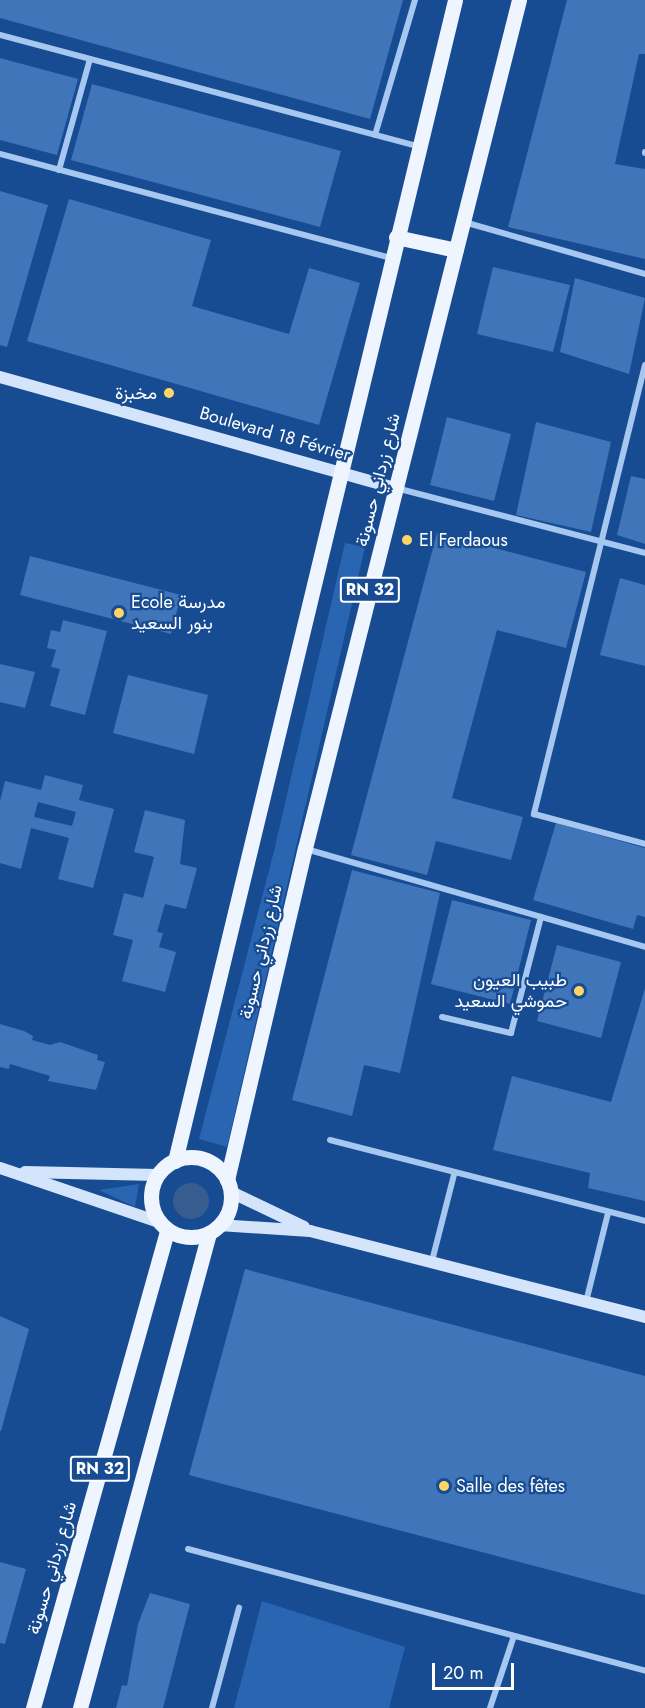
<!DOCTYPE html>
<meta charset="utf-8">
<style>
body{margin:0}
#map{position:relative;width:645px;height:1708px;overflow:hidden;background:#174b92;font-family:Jost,Vazirmatn,sans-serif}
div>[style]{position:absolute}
.green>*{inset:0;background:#2965b1}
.water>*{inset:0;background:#365c90}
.round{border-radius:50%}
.building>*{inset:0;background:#4075ba}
.street>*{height:6px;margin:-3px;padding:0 3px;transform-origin:3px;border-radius:3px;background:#a6c7f0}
.secondary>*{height:12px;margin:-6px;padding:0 6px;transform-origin:6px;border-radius:6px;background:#d4e5fb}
.primary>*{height:15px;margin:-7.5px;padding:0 7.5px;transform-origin:7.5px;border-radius:7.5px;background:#eff5ff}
.primary>.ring{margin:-7.5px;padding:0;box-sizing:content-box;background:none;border:15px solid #eff5ff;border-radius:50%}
.dots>*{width:16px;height:16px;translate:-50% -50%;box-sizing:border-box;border:3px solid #174b92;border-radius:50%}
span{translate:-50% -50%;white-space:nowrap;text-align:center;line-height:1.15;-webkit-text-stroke:4.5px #174b92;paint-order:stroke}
.shield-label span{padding:2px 4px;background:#174b92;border:2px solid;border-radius:4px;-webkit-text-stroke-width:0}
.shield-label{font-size:16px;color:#fff;font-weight:700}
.poi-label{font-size:18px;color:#fff}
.right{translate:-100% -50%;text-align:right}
.left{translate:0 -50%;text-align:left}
.street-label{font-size:18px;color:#fff}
.scale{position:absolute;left:432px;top:1663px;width:82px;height:27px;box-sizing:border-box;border:3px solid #fff;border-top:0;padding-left:8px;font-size:18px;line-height:21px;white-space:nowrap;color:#fff;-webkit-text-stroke:4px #174b92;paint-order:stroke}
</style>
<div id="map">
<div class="green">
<i style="clip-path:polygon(345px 543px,365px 547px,227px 1147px,199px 1139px,274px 851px)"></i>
<i style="clip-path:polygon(139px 1184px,135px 1207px,99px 1190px)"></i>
<i style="clip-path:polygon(262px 1601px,405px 1647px,389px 1708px,234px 1708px)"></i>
</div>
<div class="water">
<i class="round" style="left:173px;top:1183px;width:36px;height:36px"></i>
</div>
<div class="building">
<i style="clip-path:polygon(0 0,403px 0,370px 119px,0 18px)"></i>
<i style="clip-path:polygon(567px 0,645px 0,645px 54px,639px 54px,615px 164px,645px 169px,645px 259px,508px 227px)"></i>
<i style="clip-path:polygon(0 58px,78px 79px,57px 155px,0 140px)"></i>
<i style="clip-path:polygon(92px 84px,341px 151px,320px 227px,71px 160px)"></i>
<i style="clip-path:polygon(0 191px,48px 205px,7px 347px,0 345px)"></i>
<i style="clip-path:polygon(69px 199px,211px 240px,192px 306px,289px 334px,309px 268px,360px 283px,319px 425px,27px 341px)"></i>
<i style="clip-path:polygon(493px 267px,570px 285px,553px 352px,477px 334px)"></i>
<i style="clip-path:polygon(575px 278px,645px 298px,629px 374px,560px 352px)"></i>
<i style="clip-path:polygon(447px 417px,511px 434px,494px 501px,430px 485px)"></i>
<i style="clip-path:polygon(536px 422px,611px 442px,591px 532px,516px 515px)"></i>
<i style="clip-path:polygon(631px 476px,645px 479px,645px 544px,617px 535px)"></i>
<i style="clip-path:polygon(437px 533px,586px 572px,566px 648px,497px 630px,452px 798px,523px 817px,511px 860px,436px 841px,427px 875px,351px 855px)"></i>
<i style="clip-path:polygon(30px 556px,181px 595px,171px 634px,20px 595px)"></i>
<i style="clip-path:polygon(620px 578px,645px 585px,645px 666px,600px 655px)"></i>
<i style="clip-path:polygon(63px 620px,107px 631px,85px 715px,50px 706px,60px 669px,51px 667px,56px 650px,47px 648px,51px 630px,60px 632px)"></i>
<i style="clip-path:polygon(0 664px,35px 672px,25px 708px,0 702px)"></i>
<i style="clip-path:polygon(128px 675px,208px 695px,194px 754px,113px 733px)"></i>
<i style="clip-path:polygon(evenodd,45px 775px,83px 785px,79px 800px,114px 809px,93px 888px,58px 879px,69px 838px,31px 828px,21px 869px,0 863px,0 801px,5px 781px,41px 790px,45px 775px,38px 802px,76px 812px,72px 826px,34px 817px,38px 802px)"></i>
<i style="clip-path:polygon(145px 810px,185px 820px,180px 864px,197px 868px,186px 909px,165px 904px,157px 932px,163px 933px,159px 947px,176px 952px,165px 992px,122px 981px,133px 940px,113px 935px,124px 893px,143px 898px,154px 857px,134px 852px)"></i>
<i style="clip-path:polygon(556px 823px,645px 848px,645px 917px,637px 915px,633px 929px,533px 900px)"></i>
<i style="clip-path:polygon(352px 870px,440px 893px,400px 1073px,364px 1065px,352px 1116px,292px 1100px)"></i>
<i style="clip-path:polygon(452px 900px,531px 920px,510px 1004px,431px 984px)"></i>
<i style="clip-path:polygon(557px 945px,621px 962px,601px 1038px,537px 1021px)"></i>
<i style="clip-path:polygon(645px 988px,645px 1201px,588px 1188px,590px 1173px,493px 1150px,512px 1076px,611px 1102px)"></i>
<i style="clip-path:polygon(0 1024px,24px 1031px,33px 1036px,32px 1040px,50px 1045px,60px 1042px,98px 1055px,97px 1060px,105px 1062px,96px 1090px,48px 1081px,50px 1076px,10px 1064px,9px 1069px,0 1067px)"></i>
<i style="clip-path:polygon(245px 1269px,645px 1376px,645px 1595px,189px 1475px)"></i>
<i style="clip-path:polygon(0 1316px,29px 1329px,1px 1431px,0 1431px)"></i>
<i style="clip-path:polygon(0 1562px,26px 1569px,5px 1644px,0 1643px)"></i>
<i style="clip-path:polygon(150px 1593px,190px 1604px,163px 1708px,116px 1708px,122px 1685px,127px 1686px,138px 1624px)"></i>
</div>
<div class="street">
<i style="left:0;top:35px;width:432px;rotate:14.9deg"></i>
<i style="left:375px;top:135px;width:141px;rotate:-73.5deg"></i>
<i style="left:645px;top:153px;width:1px;rotate:-90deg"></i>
<i style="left:0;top:154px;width:405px;rotate:14.9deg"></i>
<i style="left:59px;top:170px;width:115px;rotate:-74.4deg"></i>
<i style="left:464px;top:222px;width:188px;rotate:16deg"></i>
<i style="left:645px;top:365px;width:463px;rotate:103.9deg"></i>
<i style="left:534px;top:814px;width:115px;rotate:15.1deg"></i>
<i style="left:396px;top:488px;width:257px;rotate:14.6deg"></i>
<i style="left:306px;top:849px;width:353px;rotate:16.1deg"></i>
<i style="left:442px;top:1017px;width:71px;rotate:13.1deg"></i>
<i style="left:511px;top:1033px;width:120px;rotate:-75.5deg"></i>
<i style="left:330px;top:1140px;width:325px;rotate:14.4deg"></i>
<i style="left:432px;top:1261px;width:89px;rotate:-75.7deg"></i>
<i style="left:586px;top:1302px;width:92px;rotate:-76.1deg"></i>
<i style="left:188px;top:1549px;width:473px;rotate:14.9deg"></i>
<i style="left:212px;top:1708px;width:104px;rotate:-74.9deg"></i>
<i style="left:490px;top:1708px;width:76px;rotate:-71.6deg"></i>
</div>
<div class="secondary">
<i style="left:0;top:377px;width:411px;rotate:15.7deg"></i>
<i style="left:0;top:1168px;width:168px;rotate:18.8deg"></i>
<i style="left:25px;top:1172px;width:132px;rotate:1.3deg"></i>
<i style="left:231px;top:1192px;width:81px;rotate:25.6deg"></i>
<i style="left:219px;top:1225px;width:91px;rotate:3.8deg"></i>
<i style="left:310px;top:1231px;width:346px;rotate:14.4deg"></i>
</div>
<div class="primary">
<i style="left:396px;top:237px;width:61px;rotate:12.2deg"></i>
<i class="ring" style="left:151px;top:1157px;width:65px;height:65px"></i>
<i style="left:175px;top:1161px;width:1194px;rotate:-76.44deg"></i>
<i style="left:227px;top:1180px;width:341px;rotate:-76.8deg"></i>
<i style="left:305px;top:848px;width:875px;rotate:-75.84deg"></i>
<i style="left:33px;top:1708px;width:496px;rotate:-74.3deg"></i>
<i style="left:80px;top:1708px;width:492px;rotate:-74.8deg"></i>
</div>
<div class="dots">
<i style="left:169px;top:393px;background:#ffd565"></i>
<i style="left:407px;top:540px;background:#ffd565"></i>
<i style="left:119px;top:613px;background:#ffd565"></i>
<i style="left:579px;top:991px;background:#ffd565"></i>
<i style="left:444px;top:1486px;background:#ffd565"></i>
</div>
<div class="shield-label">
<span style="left:370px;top:590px">RN 32</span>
<span style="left:100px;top:1469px">RN 32</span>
</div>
<div class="poi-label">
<span class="right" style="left:157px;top:393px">مخبزة</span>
<span class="left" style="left:419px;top:540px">El Ferdaous</span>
<span class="left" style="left:131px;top:613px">Ecole مدرسة<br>بنور السعيد</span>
<span class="right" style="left:567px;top:991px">طبيب العيون<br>حموشي السعيد</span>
<span class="left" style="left:456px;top:1486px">Salle des fêtes</span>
</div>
<div class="street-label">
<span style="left:275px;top:434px;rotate:16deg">Boulevard 18 Février</span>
<span style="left:378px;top:480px;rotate:-76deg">شارع زرداني حسونة</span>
<span style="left:261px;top:952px;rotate:-77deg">شارع زرداني حسونة</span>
<span style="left:52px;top:1568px;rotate:-74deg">شارع زرداني حسونة</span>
</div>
<div class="scale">20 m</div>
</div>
